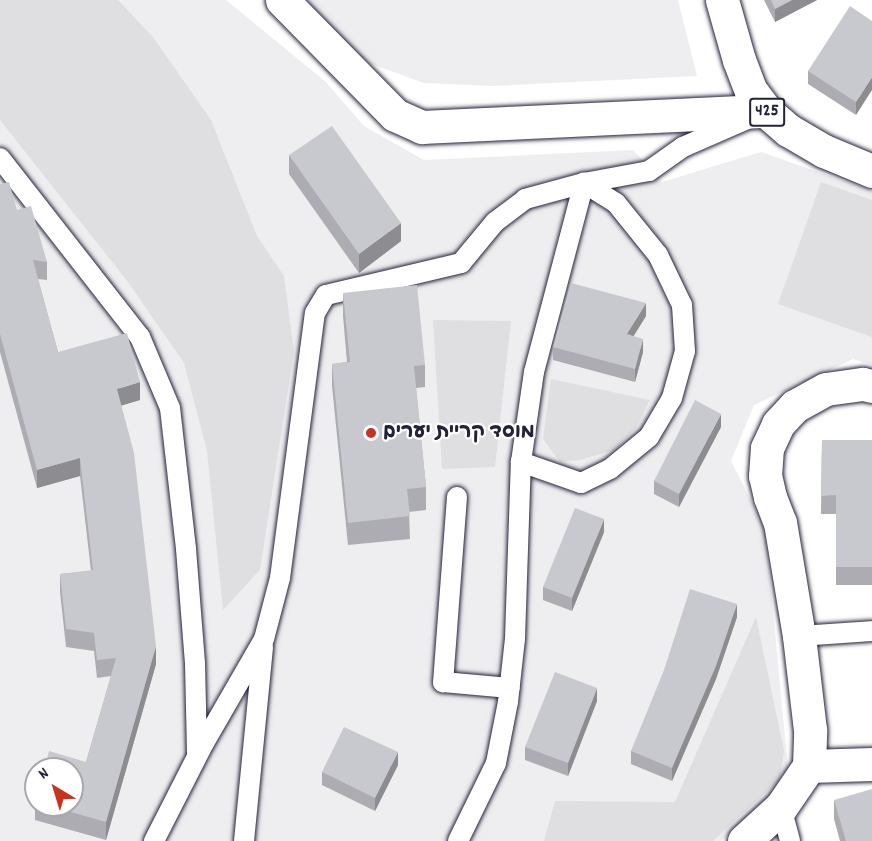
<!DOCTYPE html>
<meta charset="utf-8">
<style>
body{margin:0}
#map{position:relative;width:872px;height:841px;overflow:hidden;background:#fff;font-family:Dekko,"Playpen Sans Hebrew",sans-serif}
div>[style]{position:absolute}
.built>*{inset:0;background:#eeeef1}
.green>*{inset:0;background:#dfdfe2}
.roads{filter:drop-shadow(0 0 2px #22223b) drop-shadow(0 0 2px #22223b)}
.service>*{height:20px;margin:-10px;padding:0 10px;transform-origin:10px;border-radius:10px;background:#fff}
.minor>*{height:33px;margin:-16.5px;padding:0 16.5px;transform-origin:16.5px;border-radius:16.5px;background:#fff}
.primary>*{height:33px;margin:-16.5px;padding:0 16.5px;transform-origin:16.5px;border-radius:16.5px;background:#fff}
.wall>*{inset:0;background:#acacb2}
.shaded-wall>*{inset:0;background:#8c8c91}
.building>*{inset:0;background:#c8c8cf}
.dots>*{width:16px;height:16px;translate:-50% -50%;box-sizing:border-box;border:3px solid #fff;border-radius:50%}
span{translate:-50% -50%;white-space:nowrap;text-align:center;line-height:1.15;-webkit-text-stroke:4.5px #fff;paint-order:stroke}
.shield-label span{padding:2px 4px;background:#fff;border:2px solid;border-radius:4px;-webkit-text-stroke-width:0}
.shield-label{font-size:18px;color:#22223b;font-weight:700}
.poi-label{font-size:20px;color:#22223b;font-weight:700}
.left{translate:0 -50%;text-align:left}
.north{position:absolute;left:24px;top:757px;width:60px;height:60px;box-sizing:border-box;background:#fff;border:2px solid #a7a7b1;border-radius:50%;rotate:322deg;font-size:16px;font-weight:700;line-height:24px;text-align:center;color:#22223b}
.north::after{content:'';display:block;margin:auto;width:21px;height:27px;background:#c8321e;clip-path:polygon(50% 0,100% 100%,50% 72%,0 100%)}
</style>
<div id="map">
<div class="built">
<i style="clip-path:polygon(evenodd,0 0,226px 0,326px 82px,364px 126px,424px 160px,633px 150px,662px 182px,761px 152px,872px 191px,872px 365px,853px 359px,754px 405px,731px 461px,765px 528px,789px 779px,721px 841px,0 841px,0 0,36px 769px,72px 769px,72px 805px,36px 805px,36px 769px)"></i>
<i style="clip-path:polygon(283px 0,678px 0,697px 76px,493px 86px,424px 83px,346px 55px)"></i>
</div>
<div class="green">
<i style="clip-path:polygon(0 0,118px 0,153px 37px,211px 120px,257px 236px,284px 276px,294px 351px,260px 570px,223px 610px,207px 451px,184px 363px,128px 282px,0 120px)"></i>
<i style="clip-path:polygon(821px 182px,872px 200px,872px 337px,778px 304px)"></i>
<i style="clip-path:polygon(433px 320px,511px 321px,495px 467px,442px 469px)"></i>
<i style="clip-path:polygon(551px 379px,650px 400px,636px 428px,614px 450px,580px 460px,560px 462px,543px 439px)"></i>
<i style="clip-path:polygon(756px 617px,784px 751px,780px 779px,713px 841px,544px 841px,555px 801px,675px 802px)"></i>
</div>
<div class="roads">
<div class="service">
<i style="left:0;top:158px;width:227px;rotate:52deg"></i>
<i style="left:140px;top:337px;width:77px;rotate:67.1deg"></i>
<i style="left:170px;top:408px;width:142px;rotate:83.5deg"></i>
<i style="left:186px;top:549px;width:114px;rotate:85.5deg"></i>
<i style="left:195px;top:663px;width:90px;rotate:88.7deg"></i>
<i style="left:457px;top:497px;width:186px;rotate:94.3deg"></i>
<i style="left:443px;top:682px;width:67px;rotate:5.1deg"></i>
<i style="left:799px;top:636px;width:73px;rotate:-3.9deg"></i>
<i style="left:781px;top:807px;width:35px;rotate:75deg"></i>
<i style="left:154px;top:841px;width:110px;rotate:-63deg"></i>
<i style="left:204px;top:743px;width:120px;rotate:-60deg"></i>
<i style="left:264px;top:639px;width:63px;rotate:-75.3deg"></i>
<i style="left:280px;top:578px;width:267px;rotate:-82.5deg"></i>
<i style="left:315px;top:313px;width:21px;rotate:-59deg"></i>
<i style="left:326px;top:295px;width:139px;rotate:-13.3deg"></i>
<i style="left:461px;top:263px;width:53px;rotate:-50.3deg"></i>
<i style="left:495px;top:222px;width:38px;rotate:-37deg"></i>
<i style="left:525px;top:199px;width:61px;rotate:-15.2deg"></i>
<i style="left:584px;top:183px;width:66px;rotate:-10.5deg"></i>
<i style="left:649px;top:171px;width:42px;rotate:-35.2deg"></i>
<i style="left:683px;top:147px;width:70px;rotate:-23.6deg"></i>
<i style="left:244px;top:841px;width:195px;rotate:-84.4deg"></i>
<i style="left:458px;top:841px;width:87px;rotate:-64deg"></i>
<i style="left:496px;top:763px;width:62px;rotate:-78.9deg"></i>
<i style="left:508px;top:702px;width:63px;rotate:-83.7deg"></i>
<i style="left:515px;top:639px;width:177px;rotate:-88.1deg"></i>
<i style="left:521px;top:462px;width:91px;rotate:-81.8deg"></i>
<i style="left:534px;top:372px;width:196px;rotate:-75.2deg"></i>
<i style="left:584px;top:183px;width:38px;rotate:32deg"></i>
<i style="left:616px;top:203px;width:67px;rotate:51.1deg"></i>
<i style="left:658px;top:255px;width:55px;rotate:64.4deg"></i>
<i style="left:682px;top:305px;width:46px;rotate:86.3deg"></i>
<i style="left:685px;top:351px;width:49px;rotate:105.5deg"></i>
<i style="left:672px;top:398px;width:45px;rotate:120.5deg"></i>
<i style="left:649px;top:437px;width:50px;rotate:140.6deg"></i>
<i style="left:610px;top:469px;width:32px;rotate:154deg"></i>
<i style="left:581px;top:483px;width:64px;rotate:-160.7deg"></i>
</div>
<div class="minor">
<i style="left:282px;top:0;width:161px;rotate:45.5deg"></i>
<i style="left:395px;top:115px;width:30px;rotate:24deg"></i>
<i style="left:422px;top:127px;width:344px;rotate:-2.7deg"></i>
<i style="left:809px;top:766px;width:63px;rotate:-1.8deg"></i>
<i style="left:744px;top:841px;width:50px;rotate:-42.6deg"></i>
<i style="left:781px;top:807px;width:50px;rotate:-55.7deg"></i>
<i style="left:809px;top:766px;width:36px;rotate:-88deg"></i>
<i style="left:810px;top:730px;width:95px;rotate:-96.7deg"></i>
<i style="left:799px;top:636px;width:115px;rotate:-99.5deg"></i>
<i style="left:780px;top:523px;width:28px;rotate:-111deg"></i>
<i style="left:770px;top:497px;width:22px;rotate:-103deg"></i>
<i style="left:765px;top:476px;width:28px;rotate:-86deg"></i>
<i style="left:767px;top:448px;width:26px;rotate:-65deg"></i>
<i style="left:778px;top:424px;width:25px;rotate:-47deg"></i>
<i style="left:795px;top:406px;width:35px;rotate:-29deg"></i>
<i style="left:826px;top:389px;width:37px;rotate:-8deg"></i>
<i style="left:863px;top:384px;width:9px;rotate:13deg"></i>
</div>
<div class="primary">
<i style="left:722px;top:0;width:62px;rotate:74.2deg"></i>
<i style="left:739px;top:60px;width:33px;rotate:69deg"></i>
<i style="left:751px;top:91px;width:25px;rotate:53deg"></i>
<i style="left:766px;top:111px;width:29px;rotate:41deg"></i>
<i style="left:788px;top:130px;width:42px;rotate:30.3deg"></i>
<i style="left:824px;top:151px;width:52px;rotate:22.6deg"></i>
</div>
</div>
<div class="wall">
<i style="clip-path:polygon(764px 0,817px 0,775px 22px)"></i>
<i style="clip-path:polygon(872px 21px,856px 115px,808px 84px,808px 71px)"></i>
<i style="clip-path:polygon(289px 155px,401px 241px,359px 273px,289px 174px)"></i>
<i style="clip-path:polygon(0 184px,17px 210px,47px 262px,47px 280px,38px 279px,58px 352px,140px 400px,121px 405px,156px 664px,106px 840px,35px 820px,35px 802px,36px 798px,36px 805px,72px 805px,86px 762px,111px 676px,97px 678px,94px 651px,66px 647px,60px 592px,60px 574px,91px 571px,80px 476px,37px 488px,0 352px)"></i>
<i style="clip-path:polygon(343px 293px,425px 365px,425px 387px,416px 388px,426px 487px,426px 510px,409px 512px,410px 539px,348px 545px,332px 386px,332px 364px,347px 362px,343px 316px)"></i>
<i style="clip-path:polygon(646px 316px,633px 336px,643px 352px,635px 382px,553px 360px,553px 347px)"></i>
<i style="clip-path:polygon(721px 427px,679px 507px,654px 494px,654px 481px)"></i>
<i style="clip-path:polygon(822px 440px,872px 440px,872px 585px,836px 585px,836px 514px,821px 514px)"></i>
<i style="clip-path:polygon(604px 532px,572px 611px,543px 600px,543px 587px)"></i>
<i style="clip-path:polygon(737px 617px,716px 679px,672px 781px,631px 764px,631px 751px)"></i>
<i style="clip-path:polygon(597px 701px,568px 776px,525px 760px,525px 747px)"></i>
<i style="clip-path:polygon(398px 765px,375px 811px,322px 785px,322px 772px)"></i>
<i style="clip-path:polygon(834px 800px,872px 841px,840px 841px,834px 819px)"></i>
</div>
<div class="shaded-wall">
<i style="clip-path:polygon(792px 0,817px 0,775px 22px,775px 9px)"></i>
<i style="clip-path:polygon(872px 77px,872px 90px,856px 115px,856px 102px)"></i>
<i style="clip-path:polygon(401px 223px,401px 241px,359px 273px,359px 254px)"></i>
<i style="clip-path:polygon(646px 303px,646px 316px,627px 347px,627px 334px)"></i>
<i style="clip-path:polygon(643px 339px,643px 352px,635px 382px,635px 369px)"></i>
<i style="clip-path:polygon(140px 382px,140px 400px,117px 407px,117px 389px)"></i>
<i style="clip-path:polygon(721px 414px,721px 427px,679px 507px,679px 494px)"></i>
<i style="clip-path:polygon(80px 458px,80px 476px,37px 488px,37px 470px)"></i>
<i style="clip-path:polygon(604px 519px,604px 532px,572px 611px,572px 598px)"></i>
<i style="clip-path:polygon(737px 604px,737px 617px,716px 679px,672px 781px,672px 768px)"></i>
<i style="clip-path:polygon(156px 646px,156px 664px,106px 840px,106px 822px)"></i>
<i style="clip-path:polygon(597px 688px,597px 701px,568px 776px,568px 763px)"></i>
<i style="clip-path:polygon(398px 752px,398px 765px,375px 811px,375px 798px)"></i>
</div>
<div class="building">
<i style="clip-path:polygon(771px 0,792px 0,775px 9px)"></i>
<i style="clip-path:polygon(850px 6px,872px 21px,872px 77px,856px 102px,808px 71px)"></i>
<i style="clip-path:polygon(332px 126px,401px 223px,359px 254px,289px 155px)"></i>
<i style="clip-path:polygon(9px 182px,17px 210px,31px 206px,47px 262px,33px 260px,58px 352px,127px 333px,140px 382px,117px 389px,134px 453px,156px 646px,106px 822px,46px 805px,72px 805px,72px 769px,44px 769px,49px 751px,86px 762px,116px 658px,97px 660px,94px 633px,66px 629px,60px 574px,93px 570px,80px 458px,37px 470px,0 334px,0 184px)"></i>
<i style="clip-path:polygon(571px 283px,646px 303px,627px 334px,643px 339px,635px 369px,553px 347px)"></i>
<i style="clip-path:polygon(417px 285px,425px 365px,414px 366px,426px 487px,407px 489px,410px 516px,348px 523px,332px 364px,350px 362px,343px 293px)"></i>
<i style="clip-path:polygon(695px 400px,721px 414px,679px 494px,654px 481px)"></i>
<i style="clip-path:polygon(822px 440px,872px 440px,872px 567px,836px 567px,836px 495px,821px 496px)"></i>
<i style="clip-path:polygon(575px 508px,604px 519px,572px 598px,543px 587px)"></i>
<i style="clip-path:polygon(690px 589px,737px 604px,716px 666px,672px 768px,631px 751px,664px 670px)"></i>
<i style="clip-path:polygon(555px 672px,597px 688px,568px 763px,525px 747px)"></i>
<i style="clip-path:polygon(344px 727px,398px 752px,375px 798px,322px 772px)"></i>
<i style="clip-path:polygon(872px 789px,872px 841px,846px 841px,834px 800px)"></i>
</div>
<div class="dots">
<i style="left:371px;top:433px;background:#c8321e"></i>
</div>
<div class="shield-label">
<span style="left:767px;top:112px">425</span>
</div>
<div class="poi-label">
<span class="left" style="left:383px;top:433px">מוסד קריית יערים</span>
</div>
<div class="north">N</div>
</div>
